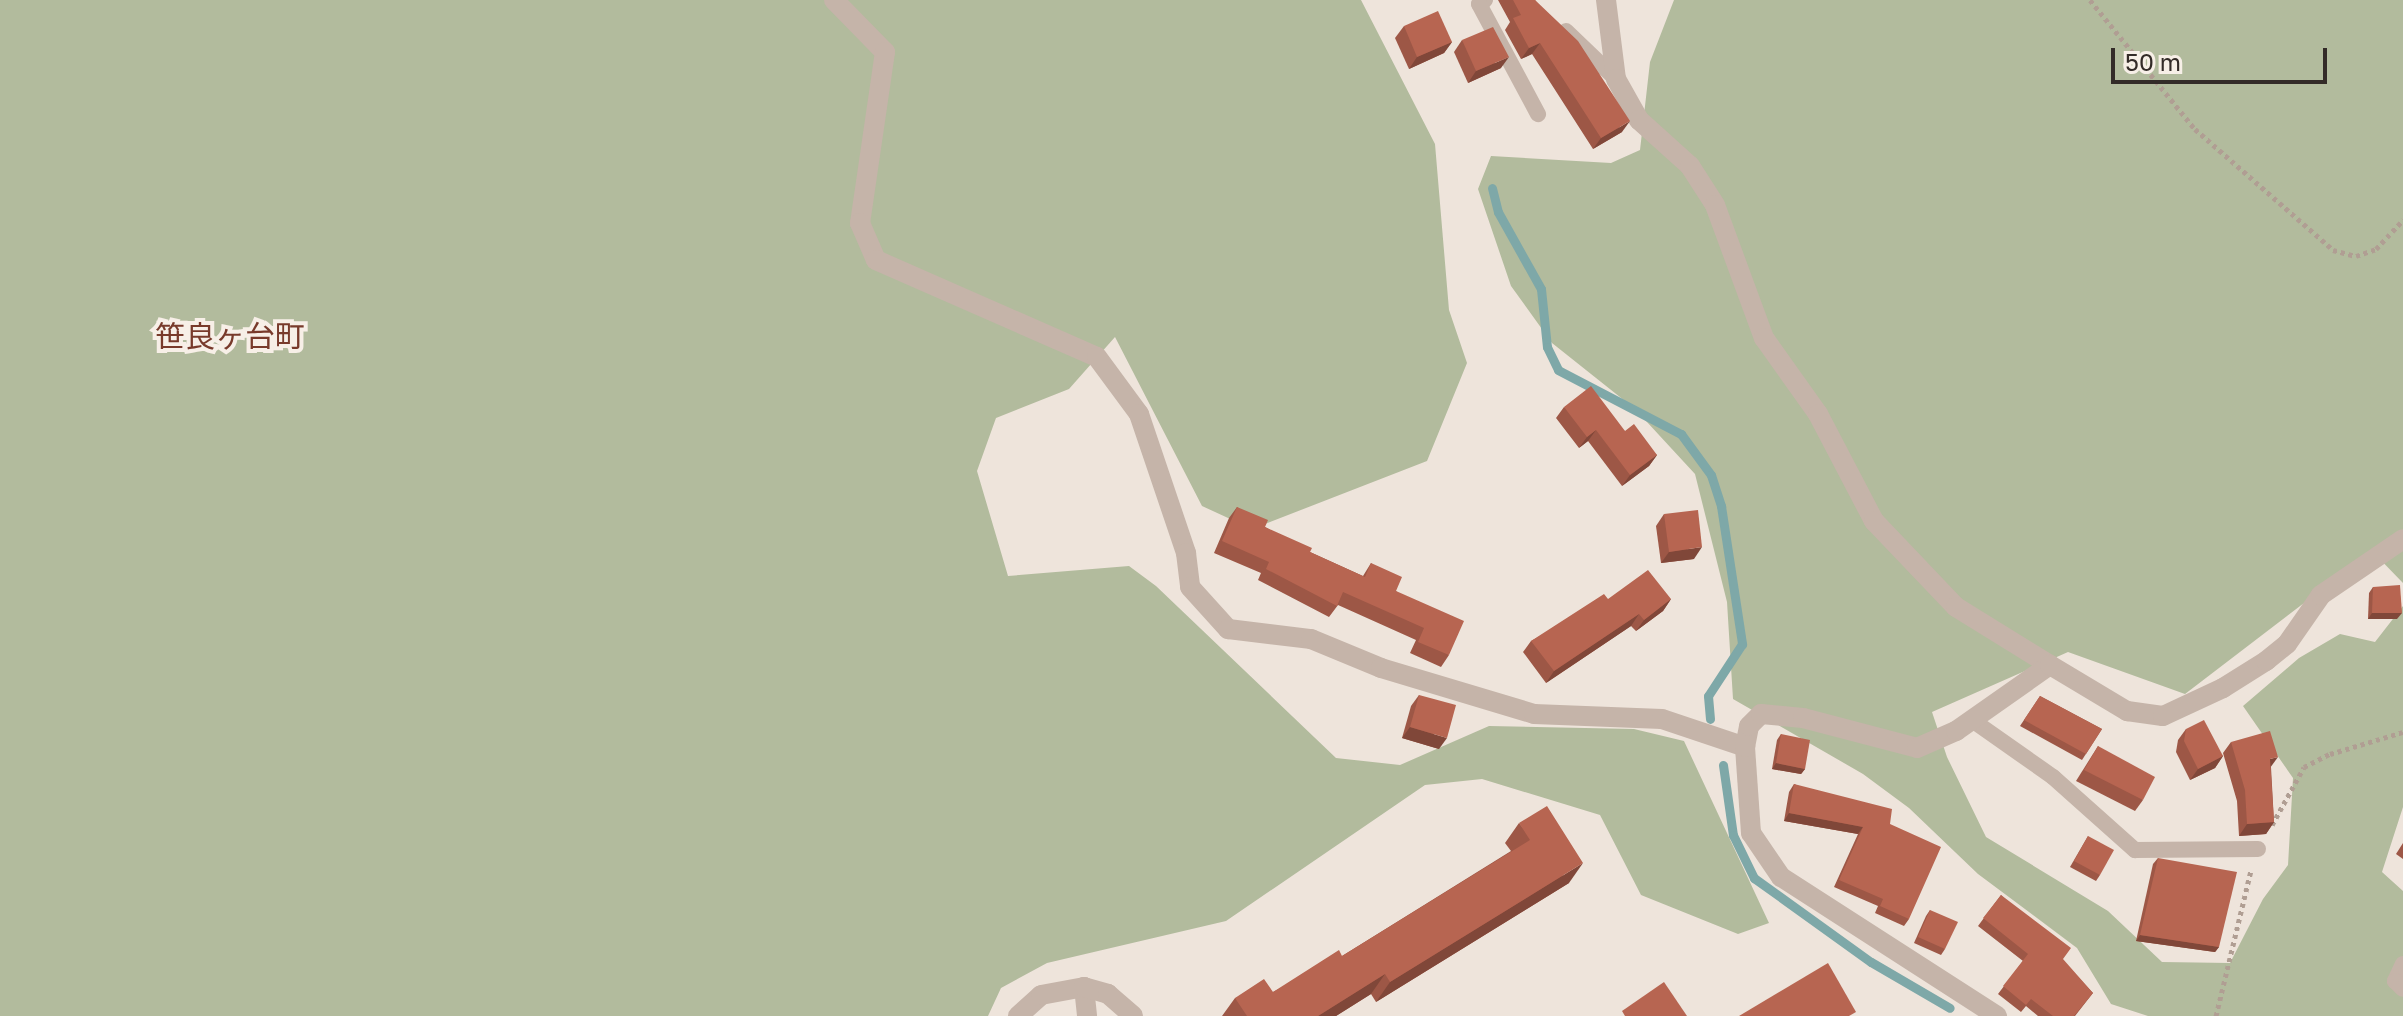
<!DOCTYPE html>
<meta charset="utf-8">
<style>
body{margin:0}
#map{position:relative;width:2403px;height:1016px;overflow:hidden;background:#eee4db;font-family:"Golos Text","Noto Sans JP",sans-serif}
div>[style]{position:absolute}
.green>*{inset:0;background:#b2bb9d}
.stream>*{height:9px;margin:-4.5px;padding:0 4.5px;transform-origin:4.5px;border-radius:4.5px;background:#7ea8a8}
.path>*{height:5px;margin-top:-2.5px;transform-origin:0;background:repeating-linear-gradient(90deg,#b09e93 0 4px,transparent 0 8px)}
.lane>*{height:16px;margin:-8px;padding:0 8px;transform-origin:8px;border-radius:8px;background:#c5b4a9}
.street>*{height:20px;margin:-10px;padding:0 10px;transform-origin:10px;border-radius:10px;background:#c5b4a9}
.wall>*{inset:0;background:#9d5746}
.shaded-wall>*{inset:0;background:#804739}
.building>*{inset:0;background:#b76551}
span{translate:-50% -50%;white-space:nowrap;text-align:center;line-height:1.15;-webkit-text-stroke:8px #f7efe7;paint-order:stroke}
.quarter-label{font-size:30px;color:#783a2b}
.scale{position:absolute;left:2111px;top:48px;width:216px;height:36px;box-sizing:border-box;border:4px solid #332b28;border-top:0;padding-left:10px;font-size:24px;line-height:28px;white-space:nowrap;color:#332b28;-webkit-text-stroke:6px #f7efe7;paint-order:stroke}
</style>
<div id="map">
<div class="green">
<i style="clip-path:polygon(0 0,1361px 0,1435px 144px,1449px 310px,1467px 363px,1427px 461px,1252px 529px,1202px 506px,1115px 337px,1069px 389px,996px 418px,977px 471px,1008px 576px,1129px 566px,1156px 586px,1336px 758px,1400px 765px,1489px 726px,1634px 729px,1684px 741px,1769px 923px,1738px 934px,1641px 895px,1600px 815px,1482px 779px,1425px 785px,1226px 921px,1047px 963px,1001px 988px,988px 1016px,0 1016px)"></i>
<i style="clip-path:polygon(1674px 0,2403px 0,2403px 583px,2372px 551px,2185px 694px,2068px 652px,1932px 712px,1947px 757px,1986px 837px,2108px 911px,2162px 962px,2230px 963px,2263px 899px,2288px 865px,2293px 778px,2243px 706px,2299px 658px,2340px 634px,2375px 642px,2403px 606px,2403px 807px,2382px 872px,2403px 891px,2403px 1016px,2148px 1016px,2111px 1004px,2077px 948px,1978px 874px,1909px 808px,1863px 774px,1733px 699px,1727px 602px,1695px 474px,1635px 409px,1552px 343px,1511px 286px,1478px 189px,1491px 156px,1611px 163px,1640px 150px,1650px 62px)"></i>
</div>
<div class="stream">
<i style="left:1492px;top:188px;width:25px;rotate:76deg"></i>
<i style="left:1498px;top:212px;width:88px;rotate:60.8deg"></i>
<i style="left:1541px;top:289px;width:58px;rotate:84.1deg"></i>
<i style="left:1547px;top:347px;width:25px;rotate:64deg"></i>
<i style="left:1558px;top:370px;width:139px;rotate:27.5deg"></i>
<i style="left:1681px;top:434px;width:51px;rotate:53.8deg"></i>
<i style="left:1711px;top:475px;width:33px;rotate:72deg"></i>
<i style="left:1721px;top:506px;width:140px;rotate:81.3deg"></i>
<i style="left:1742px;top:644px;width:62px;rotate:123.2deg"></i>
<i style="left:1708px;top:696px;width:23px;rotate:85deg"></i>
<i style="left:1723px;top:765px;width:71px;rotate:81.9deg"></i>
<i style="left:1733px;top:835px;width:48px;rotate:64deg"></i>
<i style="left:1754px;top:878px;width:144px;rotate:35.7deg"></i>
<i style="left:1871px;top:962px;width:91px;rotate:30.2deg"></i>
</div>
<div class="path">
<i style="left:2090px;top:0;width:166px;rotate:50.9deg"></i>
<i style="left:2195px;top:129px;width:184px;rotate:41.2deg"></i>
<i style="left:2333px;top:250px;width:24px;rotate:15deg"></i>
<i style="left:2356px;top:256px;width:21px;rotate:-19deg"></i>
<i style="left:2376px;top:249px;width:40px;rotate:-47deg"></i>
<i style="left:2272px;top:825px;width:66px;rotate:-61.1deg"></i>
<i style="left:2304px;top:767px;width:29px;rotate:-27deg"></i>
<i style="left:2330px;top:754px;width:76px;rotate:-16.8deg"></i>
<i style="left:2216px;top:1016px;width:150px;rotate:-76.5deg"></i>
</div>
<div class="lane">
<i style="left:1485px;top:0;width:7px;rotate:146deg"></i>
<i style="left:1479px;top:4px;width:125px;rotate:61.8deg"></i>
<i style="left:1566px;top:31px;width:69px;rotate:43.8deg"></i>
<i style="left:1972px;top:720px;width:99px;rotate:35.1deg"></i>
<i style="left:2053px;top:777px;width:110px;rotate:41.7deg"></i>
<i style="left:2135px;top:850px;width:123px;rotate:-0.5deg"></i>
<i style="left:2403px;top:964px;width:19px;rotate:115deg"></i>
<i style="left:2395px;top:981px;width:11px;rotate:45deg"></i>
</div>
<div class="street">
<i style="left:834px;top:0;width:73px;rotate:45.6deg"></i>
<i style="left:885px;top:52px;width:173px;rotate:98.3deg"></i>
<i style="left:860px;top:223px;width:40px;rotate:66.6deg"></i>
<i style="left:876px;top:260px;width:241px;rotate:23.7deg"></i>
<i style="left:1097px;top:357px;width:71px;rotate:53.6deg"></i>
<i style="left:1139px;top:414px;width:147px;rotate:71.3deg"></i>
<i style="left:1186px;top:553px;width:34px;rotate:83deg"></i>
<i style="left:1190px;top:587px;width:57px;rotate:47.9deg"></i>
<i style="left:1228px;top:629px;width:84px;rotate:6.9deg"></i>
<i style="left:1311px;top:639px;width:76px;rotate:22.5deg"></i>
<i style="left:1381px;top:668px;width:160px;rotate:16.7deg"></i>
<i style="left:1534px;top:714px;width:128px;rotate:2.2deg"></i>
<i style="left:1662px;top:719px;width:88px;rotate:18.6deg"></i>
<i style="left:1606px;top:0;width:80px;rotate:82.8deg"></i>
<i style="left:1616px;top:79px;width:47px;rotate:60.7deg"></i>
<i style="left:1639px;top:120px;width:69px;rotate:42deg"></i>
<i style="left:1690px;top:166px;width:46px;rotate:57.3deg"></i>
<i style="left:1715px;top:205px;width:142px;rotate:69.8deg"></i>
<i style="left:1764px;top:338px;width:93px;rotate:54.6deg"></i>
<i style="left:1818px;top:414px;width:121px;rotate:62.4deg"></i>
<i style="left:1874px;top:521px;width:119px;rotate:46.4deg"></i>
<i style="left:1956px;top:607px;width:110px;rotate:31.7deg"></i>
<i style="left:1084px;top:987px;width:29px;rotate:84deg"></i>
<i style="left:1018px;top:1016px;width:31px;rotate:-42deg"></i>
<i style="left:1041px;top:995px;width:44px;rotate:-10.5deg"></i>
<i style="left:1084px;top:987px;width:25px;rotate:16deg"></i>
<i style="left:1108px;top:994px;width:33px;rotate:41deg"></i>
<i style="left:1997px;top:1016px;width:257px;rotate:-147.2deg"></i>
<i style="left:1781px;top:877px;width:53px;rotate:-124.3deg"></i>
<i style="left:1751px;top:833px;width:86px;rotate:-94deg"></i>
<i style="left:1745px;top:747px;width:21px;rotate:-79deg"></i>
<i style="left:1749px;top:726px;width:17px;rotate:-45deg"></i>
<i style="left:1761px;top:714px;width:42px;rotate:5.4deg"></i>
<i style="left:1803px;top:718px;width:118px;rotate:14.7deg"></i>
<i style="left:1917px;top:748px;width:43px;rotate:-23.6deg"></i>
<i style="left:1956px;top:731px;width:115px;rotate:-35.1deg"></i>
<i style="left:2050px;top:665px;width:90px;rotate:30.9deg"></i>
<i style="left:2127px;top:711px;width:36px;rotate:8deg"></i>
<i style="left:2163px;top:716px;width:66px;rotate:-25deg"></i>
<i style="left:2223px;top:688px;width:51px;rotate:-32.1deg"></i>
<i style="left:2266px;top:661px;width:27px;rotate:-39deg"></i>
<i style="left:2287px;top:644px;width:60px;rotate:-55.2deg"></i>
<i style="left:2321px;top:595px;width:99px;rotate:-34.3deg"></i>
</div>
<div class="wall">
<i style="clip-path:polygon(1498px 0,1535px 0,1622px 132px,1593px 149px,1532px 54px,1521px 59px,1505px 30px,1510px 22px)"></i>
<i style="clip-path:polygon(1404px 26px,1452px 42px,1444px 53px,1409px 69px,1395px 38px)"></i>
<i style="clip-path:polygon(1462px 40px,1501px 68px,1468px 83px,1454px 52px)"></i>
<i style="clip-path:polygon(1564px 407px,1625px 431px,1657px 455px,1649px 466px,1622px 486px,1588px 441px,1579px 448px,1556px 418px)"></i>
<i style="clip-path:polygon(1237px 507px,1265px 527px,1310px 552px,1363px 576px,1371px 563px,1396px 591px,1449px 655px,1441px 667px,1410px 653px,1416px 640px,1338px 605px,1329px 617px,1258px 580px,1261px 573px,1214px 553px,1229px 518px)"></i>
<i style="clip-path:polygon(1664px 514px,1694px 559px,1661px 563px,1656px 526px)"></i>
<i style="clip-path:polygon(2373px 587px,2397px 619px,2368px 619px,2369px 593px)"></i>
<i style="clip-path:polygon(1608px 599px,1671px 599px,1663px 611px,1636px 631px,1631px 626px,1546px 683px,1523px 652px,1531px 641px)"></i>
<i style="clip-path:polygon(1419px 695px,1439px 749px,1402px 738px,1411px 706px)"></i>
<i style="clip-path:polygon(2040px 696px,2102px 729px,2082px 760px,2020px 726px)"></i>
<i style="clip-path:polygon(2186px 729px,2223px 756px,2215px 768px,2190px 780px,2176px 752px,2178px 740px)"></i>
<i style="clip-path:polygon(1781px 734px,1805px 769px,1801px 774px,1772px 769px,1777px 740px)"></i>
<i style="clip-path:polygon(2231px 742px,2271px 767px,2274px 822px,2266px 834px,2239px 836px,2237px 801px,2223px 753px)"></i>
<i style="clip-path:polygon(2098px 746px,2143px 800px,2135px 811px,2076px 781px)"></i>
<i style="clip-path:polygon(1794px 784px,1890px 824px,1909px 919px,1904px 926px,1875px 913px,1878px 906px,1834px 887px,1858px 834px,1784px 821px,1789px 792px)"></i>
<i style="clip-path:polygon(1519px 823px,1569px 883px,1376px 1002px,1371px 994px,1336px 1016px,1222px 1016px,1235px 998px,1273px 992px,1342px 956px,1511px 851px,1505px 843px)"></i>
<i style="clip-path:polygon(2088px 836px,2100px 875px,2096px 881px,2070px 867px)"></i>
<i style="clip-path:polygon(2403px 843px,2403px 859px,2396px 854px)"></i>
<i style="clip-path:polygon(2158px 858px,2219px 947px,2215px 952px,2136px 941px,2153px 864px)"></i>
<i style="clip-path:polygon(2001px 895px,2093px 993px,2075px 1016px,2038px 1016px,2026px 1006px,2021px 1012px,1998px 994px,2023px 961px,1978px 926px)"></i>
<i style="clip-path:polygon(1930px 910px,1945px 949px,1941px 955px,1914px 943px,1926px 916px)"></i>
</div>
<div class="shaded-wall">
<i style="clip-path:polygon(1452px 42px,1444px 53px,1409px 69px,1417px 57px)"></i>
<i style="clip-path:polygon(1540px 43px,1532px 54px,1521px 59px,1529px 48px)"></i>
<i style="clip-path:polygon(1509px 57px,1501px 68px,1468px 83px,1476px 71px)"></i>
<i style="clip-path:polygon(1630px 121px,1622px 132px,1593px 149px,1601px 138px)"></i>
<i style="clip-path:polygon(1596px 430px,1588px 441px,1579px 448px,1587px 437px)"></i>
<i style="clip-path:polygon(1657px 455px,1649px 466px,1622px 486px,1630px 475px)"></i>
<i style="clip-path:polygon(1702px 547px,1694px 559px,1661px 563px,1669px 552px)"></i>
<i style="clip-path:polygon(1671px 599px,1663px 611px,1636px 631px,1644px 620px)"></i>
<i style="clip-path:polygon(2372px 613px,2402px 613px,2397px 619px,2368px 619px)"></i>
<i style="clip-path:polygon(1639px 614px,1631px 626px,1546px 683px,1554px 671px)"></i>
<i style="clip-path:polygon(1410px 727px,1447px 738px,1439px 749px,1402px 738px)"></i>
<i style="clip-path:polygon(2223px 756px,2215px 768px,2190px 780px,2198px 769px)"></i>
<i style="clip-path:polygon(2278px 757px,2270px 768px,2270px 759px)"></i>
<i style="clip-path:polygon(1776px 763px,1805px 769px,1801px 774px,1772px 769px)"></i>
<i style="clip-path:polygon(1789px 813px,1863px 827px,1858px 834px,1784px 821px)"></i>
<i style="clip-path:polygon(2274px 822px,2266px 834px,2239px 836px,2247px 824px)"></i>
<i style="clip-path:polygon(1583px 863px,1569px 883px,1376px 1002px,1390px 982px)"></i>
<i style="clip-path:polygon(2140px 935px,2219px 947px,2215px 952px,2136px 941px)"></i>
<i style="clip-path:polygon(1385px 974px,1371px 994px,1336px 1016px,1318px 1016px)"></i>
</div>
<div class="building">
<i style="clip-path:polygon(1513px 0,1535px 0,1578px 41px,1630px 121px,1601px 138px,1540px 43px,1529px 48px,1513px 18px,1521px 15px)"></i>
<i style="clip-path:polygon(1438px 11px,1452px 42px,1417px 57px,1404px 26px)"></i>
<i style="clip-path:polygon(1493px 27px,1509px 57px,1476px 71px,1462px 40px)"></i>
<i style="clip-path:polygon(1591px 386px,1625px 431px,1634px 424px,1657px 455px,1630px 475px,1596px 430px,1587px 437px,1564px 407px)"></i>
<i style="clip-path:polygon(1237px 507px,1268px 520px,1265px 527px,1312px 548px,1310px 552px,1365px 577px,1371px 563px,1402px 577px,1396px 591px,1464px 621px,1449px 655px,1418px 642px,1424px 628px,1343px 592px,1337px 606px,1266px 569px,1269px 562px,1222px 541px)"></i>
<i style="clip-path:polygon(1698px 510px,1702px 547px,1669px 552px,1664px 514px)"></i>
<i style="clip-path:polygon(1648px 570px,1671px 599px,1644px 620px,1639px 614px,1554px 671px,1531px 641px,1604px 594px,1608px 599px)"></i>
<i style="clip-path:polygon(2400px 585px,2402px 613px,2372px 613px,2373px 587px)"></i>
<i style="clip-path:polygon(1419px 695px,1456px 705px,1447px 738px,1410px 727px)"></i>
<i style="clip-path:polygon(2040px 696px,2102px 729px,2086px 754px,2024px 720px)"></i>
<i style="clip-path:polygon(2204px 720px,2223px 756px,2198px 769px,2184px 741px,2186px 729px)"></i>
<i style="clip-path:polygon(2270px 731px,2278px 757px,2270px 759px,2274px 822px,2247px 824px,2245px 790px,2231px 742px)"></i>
<i style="clip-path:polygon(1781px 734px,1810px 740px,1805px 769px,1776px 763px)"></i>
<i style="clip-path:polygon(2098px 746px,2155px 777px,2143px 800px,2084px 770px)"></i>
<i style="clip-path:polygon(1794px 784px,1892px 809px,1890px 824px,1941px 847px,1909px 919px,1880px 906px,1883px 899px,1839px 880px,1863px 827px,1789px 813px)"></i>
<i style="clip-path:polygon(1547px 806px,1583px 863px,1390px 982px,1385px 974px,1318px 1016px,1247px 1016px,1235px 998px,1264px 979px,1273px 992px,1339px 950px,1342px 956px,1530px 840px,1519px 823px)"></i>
<i style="clip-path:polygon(2088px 836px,2114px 850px,2100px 875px,2074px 861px)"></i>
<i style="clip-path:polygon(2158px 858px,2237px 872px,2219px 947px,2140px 935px)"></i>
<i style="clip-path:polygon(2001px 895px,2071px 948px,2063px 959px,2093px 993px,2074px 1016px,2053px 1016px,2031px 999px,2026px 1005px,2003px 986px,2028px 954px,1983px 918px)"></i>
<i style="clip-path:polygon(1930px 910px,1958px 922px,1945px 949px,1918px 937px)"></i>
<i style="clip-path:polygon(1828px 963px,1856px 1012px,1849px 1016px,1739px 1016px)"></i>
<i style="clip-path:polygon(1664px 982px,1687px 1016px,1625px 1016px,1622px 1011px)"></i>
</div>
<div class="quarter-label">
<span style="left:230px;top:336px">笹良ヶ台町</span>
</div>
<div class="scale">50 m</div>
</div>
